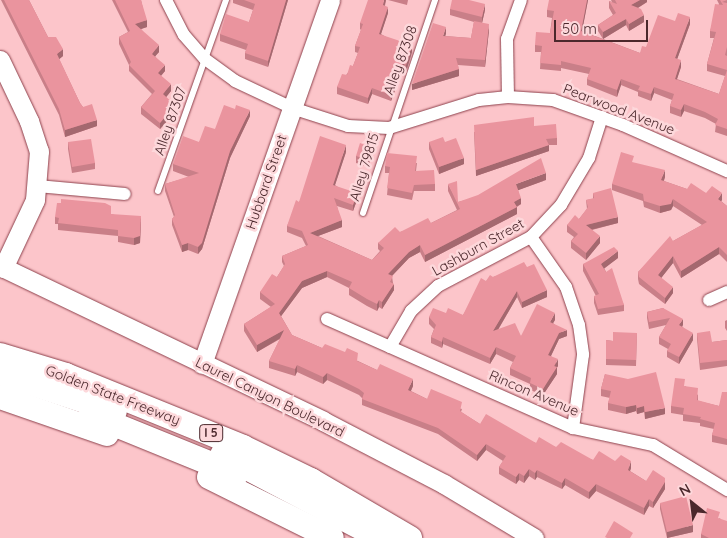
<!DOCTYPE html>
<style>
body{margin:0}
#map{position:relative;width:727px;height:538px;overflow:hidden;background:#fcc5ca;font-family:Quicksand,sans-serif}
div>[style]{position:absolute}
.roads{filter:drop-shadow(0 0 1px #8d414c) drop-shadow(0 0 1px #8d414c)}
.lane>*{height:6px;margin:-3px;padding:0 3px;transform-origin:3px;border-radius:3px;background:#fff}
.street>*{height:12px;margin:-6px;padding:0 6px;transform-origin:6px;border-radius:6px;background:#fff}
.secondary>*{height:19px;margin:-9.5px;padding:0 9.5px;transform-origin:9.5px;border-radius:9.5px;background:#fff}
.highway>*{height:24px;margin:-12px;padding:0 12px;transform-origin:12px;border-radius:12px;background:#fff}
.wall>*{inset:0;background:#c97f88}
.shaded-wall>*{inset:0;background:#a4686f}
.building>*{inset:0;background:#ea949e}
span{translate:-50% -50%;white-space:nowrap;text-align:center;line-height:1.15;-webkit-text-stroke:5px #fdd8db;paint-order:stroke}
.shield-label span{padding:1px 4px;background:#fdd8db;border:1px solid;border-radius:4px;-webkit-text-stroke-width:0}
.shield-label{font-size:12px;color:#4b282c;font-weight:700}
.street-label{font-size:14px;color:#4b282c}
.north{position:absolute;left:667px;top:478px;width:50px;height:50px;-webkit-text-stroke:4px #fdd8db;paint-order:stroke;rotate:331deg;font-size:14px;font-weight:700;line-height:20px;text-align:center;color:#4b282c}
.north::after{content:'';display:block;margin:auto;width:18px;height:22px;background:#4b282c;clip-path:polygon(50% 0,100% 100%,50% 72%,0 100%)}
.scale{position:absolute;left:554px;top:20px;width:94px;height:22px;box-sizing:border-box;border:2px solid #4b282c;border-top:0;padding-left:6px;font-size:15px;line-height:18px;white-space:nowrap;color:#4b282c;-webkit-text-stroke:4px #fdd8db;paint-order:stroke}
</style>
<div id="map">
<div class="roads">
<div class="lane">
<i style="left:158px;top:191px;width:203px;rotate:-70.4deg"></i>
<i style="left:363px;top:213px;width:225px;rotate:-71.3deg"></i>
</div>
<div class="street">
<i style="left:166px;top:0;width:39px;rotate:63deg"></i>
<i style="left:184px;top:35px;width:32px;rotate:49deg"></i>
<i style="left:205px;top:59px;width:37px;rotate:36deg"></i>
<i style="left:235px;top:81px;width:63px;rotate:25.3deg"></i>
<i style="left:292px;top:108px;width:59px;rotate:17.8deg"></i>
<i style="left:348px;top:126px;width:41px;rotate:2.8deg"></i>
<i style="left:389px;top:128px;width:94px;rotate:-17.3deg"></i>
<i style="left:479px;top:100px;width:29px;rotate:-6deg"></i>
<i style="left:508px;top:97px;width:45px;rotate:3.8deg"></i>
<i style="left:553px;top:100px;width:74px;rotate:19.7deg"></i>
<i style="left:623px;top:125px;width:114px;rotate:23.9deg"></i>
<i style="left:508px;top:97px;width:58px;rotate:-91deg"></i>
<i style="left:507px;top:39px;width:41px;rotate:-70.3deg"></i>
<i style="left:38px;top:186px;width:87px;rotate:5.3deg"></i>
<i style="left:531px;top:237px;width:61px;rotate:55deg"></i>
<i style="left:566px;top:287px;width:40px;rotate:71.1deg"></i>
<i style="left:579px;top:325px;width:30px;rotate:82deg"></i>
<i style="left:583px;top:355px;width:74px;rotate:97.8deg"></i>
<i style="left:709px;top:300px;width:20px;rotate:-24deg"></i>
<i style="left:327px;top:319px;width:269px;rotate:23.9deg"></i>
<i style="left:573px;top:428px;width:82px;rotate:12deg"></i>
<i style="left:653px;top:445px;width:87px;rotate:31.3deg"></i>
<i style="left:390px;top:347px;width:42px;rotate:-59.7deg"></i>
<i style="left:411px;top:311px;width:37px;rotate:-43deg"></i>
<i style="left:438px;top:286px;width:105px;rotate:-27.8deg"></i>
<i style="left:531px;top:237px;width:44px;rotate:-46.8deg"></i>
<i style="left:561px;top:205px;width:55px;rotate:-59.2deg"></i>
<i style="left:589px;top:158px;width:43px;rotate:-72.4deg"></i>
</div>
<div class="secondary">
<i style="left:0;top:60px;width:68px;rotate:64.6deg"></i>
<i style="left:29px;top:121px;width:32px;rotate:72deg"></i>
<i style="left:39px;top:151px;width:49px;rotate:94.7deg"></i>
<i style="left:35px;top:200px;width:75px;rotate:115.2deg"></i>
<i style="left:0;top:266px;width:358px;rotate:25.6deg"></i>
<i style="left:323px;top:421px;width:136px;rotate:27.5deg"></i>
<i style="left:444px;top:484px;width:105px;rotate:31deg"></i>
<i style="left:202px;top:364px;width:386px;rotate:-70.6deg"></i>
</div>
<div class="highway">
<i style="left:0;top:355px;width:69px;rotate:16.9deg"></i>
<i style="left:66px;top:375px;width:191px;rotate:22.1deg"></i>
<i style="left:243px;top:447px;width:76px;rotate:25.9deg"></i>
<i style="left:311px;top:480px;width:115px;rotate:30.4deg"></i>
<i style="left:0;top:373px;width:121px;rotate:18.3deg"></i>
<i style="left:0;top:397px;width:113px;rotate:19.1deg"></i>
<i style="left:91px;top:415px;width:157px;rotate:22.1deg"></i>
<i style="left:222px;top:455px;width:178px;rotate:27.7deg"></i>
<i style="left:209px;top:477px;width:137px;rotate:26.4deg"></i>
</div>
</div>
<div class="wall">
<i style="clip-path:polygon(1px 0,29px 0,48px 37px,63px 56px,59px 59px,80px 103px,97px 126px,65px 137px,59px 115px)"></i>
<i style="clip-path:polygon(112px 0,141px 0,147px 27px,141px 29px,159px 52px,155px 56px,165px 71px,161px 76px,171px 91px,166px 97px,175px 112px,160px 129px,141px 114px,141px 107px,152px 94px,129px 71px,129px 65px,119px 44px,119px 37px,128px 32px)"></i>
<i style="clip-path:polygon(233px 0,288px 0,268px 67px,245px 59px,245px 53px,246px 50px,220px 41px,220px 34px,249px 22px,253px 10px,233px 3px)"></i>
<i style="clip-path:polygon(386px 0,385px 6px,388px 13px,381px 34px,412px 52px,406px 72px,404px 66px,391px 101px,372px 94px,368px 104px,337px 94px,337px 87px,353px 66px,358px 53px,355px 52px,355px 46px,361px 30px,360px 29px,360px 23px)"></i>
<i style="clip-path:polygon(388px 0,408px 0,407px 5px)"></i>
<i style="clip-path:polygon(588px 0,582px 31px,640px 53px,675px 21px,690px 24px,677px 59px,681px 67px,677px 79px,719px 94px,725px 76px,707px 71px,707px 64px,714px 38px,710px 38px,710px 31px,719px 4px,717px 0,727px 0,727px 136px,715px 132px,716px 124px,705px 118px,684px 111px,681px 117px,670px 113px,670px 106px,672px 100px,654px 93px,651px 101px,638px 96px,638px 92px,621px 85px,617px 97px,587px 85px,587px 79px,589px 74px,561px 68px,561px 71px,540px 69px,541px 52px,535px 52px,535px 45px,550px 33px,552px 18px,547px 17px,547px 10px)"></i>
<i style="clip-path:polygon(611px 0,647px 0,647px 2px,638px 8px,644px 22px,629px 31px,626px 25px,603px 39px,598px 31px,598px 25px,613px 15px,609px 8px,609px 1px,612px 2px)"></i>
<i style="clip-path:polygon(450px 9px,485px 10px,482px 23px,489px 30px,485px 67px,458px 65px,459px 76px,412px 90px,446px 34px,445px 36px,471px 38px,474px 22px,450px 15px)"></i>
<i style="clip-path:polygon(250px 116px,230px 158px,202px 249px,198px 254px,188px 250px,182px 252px,172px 225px,172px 219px,174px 217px,165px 191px,165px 184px,189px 177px,173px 171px,173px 164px,199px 142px,215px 129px)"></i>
<i style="clip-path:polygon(534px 126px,557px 138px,557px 145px,549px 145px,549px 151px,476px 176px,474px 132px)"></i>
<i style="clip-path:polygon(68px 142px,95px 163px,95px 169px,72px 173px,68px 149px)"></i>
<i style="clip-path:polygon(429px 142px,445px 142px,464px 164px,439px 174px,429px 149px)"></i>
<i style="clip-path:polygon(346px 152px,335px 185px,357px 200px,353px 211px,337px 206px,342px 227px,318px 236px,372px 260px,380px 251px,378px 249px,378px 243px,400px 232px,431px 223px,457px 210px,448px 191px,448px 184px,458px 202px,546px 180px,518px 190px,521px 204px,517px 207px,517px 214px,425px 262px,420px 252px,409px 258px,392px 276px,394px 290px,382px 309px,379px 307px,377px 311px,367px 306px,349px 295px,349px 288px,327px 277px,302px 288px,281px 316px,292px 335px,322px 348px,358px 361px,377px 370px,413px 386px,411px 391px,427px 399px,462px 409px,461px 412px,480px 424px,536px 443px,556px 447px,593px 460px,615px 461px,631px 468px,630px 471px,646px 481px,665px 484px,665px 489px,653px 508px,649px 506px,644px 515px,596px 491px,589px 499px,565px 485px,562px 489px,537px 477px,535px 480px,529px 476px,524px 483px,519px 480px,516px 484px,499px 474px,499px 467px,503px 461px,486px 450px,477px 461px,438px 434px,362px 405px,362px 398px,359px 395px,327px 380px,323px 384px,297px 372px,295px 376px,269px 368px,269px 361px,280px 339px,257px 352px,244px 331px,244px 324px,271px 307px,260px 299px,260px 292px,277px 277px,284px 266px,282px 262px,282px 256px,306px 246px,302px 238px,287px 232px,287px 226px,299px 202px)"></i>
<i style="clip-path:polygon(372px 154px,368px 167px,356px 163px,356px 156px)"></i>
<i style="clip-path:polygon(417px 163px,416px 171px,435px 184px,435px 191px,414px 191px,412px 200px,387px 195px,389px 173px,385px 173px,385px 166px)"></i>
<i style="clip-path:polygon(634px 163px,665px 177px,664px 181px,687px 189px,706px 193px,722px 200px,721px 201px,727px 206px,727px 262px,719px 254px,681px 278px,673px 263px,661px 278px,673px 293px,665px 304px,639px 284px,638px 279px,638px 272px,673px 241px,702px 225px,673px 206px,671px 210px,660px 213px,644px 207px,643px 201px,612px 190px,612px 184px)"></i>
<i style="clip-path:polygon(593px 193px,618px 223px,592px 230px,600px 243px,586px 260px,571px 248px,571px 241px,574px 237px,567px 232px,567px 225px,579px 219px,587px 209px,586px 200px,593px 199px)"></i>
<i style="clip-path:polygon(111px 214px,141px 222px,140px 243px,134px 245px,118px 242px,118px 236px,58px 230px,58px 224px,55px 224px,55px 217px)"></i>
<i style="clip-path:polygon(618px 258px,604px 268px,624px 305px,624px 311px,598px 315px,594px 303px,594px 296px,596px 296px,583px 271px,583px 264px)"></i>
<i style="clip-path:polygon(527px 267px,547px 297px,522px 308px,517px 297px,498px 330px,521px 336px,555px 320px,553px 323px,567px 336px,559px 339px,551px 356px,558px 366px,557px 367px,557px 374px,543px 395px,530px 390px,530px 384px,510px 375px,510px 368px,513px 362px,496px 354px,490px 364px,443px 344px,442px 348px,431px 343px,431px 337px,434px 329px,429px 324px,429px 317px,446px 313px,463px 315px,486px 281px,493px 277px)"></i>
<i style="clip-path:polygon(663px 308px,683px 325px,682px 326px,693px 340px,679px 364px,667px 357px,667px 351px,668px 349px,659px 344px,659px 337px,666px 325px,649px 329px,647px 318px,647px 312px)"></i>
<i style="clip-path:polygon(727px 320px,727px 331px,725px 328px,725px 321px)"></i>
<i style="clip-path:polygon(637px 333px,636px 366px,606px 365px,606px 340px,613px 341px)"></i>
<i style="clip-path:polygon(697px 333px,712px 342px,727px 340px,727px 366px,700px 370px,697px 339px)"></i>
<i style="clip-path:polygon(605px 374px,665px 414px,645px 419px,644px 412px,637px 414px,636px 411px,626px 414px,608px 410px,608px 403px,610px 398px,601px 396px,601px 389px)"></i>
<i style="clip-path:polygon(685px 386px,698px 395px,698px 401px,719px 406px,727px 392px,727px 445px,712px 442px,712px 435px,714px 429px,700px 426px,700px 423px,683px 421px,683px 415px,671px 413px,671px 406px)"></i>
<i style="clip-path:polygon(660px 503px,693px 532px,667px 538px,660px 509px)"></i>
<i style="clip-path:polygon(720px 518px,727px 538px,701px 538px,701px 534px)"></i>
</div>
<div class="shaded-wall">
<i style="clip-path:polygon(286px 0,288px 0,268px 67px,268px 61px)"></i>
<i style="clip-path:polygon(384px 0,386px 0,383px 11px,383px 5px)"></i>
<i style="clip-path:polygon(587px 0,588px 0,581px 37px,581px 31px)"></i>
<i style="clip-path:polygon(640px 0,647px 0,647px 2px,631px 12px,631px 5px)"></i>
<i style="clip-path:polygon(485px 4px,485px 10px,482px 23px,482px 17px)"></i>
<i style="clip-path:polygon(388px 7px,388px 13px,379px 40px,379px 34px)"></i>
<i style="clip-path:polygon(644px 15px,644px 22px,629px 31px,629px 24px)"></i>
<i style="clip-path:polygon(690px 17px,690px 24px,675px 65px,675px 58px)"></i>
<i style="clip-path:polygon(626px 19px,626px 25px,603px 39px,603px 32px)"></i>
<i style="clip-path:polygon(147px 20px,147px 27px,135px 31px,135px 24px)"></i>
<i style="clip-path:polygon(489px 24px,489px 30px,485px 67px,485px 60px)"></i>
<i style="clip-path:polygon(446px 27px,446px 34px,443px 42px,443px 36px)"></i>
<i style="clip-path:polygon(159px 45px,159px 52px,152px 60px,152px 54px)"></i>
<i style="clip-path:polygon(412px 45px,412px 52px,406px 72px,406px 65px)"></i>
<i style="clip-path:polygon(63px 49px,63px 56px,57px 61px,57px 54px)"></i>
<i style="clip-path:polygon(404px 60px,404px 66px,391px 101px,391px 95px)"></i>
<i style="clip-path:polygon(681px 60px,681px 67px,675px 85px,675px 79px)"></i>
<i style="clip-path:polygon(165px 65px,165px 71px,158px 79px,158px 73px)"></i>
<i style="clip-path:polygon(459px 69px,459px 76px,412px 90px,412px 84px)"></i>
<i style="clip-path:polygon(621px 79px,621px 85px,617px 97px,617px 90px)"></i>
<i style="clip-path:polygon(171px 84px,171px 91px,163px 101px,163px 94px)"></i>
<i style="clip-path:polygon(654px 87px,654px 93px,651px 101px,651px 94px)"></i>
<i style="clip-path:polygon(372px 88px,372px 94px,368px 104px,368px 98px)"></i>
<i style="clip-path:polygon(684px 104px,684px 111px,681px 117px,681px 110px)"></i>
<i style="clip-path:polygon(175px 105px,175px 112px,160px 129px,160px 123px)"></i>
<i style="clip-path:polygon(250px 110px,250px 116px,230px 158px,202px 249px,198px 254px,198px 247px,230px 151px)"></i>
<i style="clip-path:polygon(97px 120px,97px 126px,65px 137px,65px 130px)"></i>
<i style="clip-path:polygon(346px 145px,346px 152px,333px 191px,333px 185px)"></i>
<i style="clip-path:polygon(549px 145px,549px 151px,476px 176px,476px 170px)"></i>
<i style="clip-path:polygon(372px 148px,372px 154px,368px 167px,368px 160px)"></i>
<i style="clip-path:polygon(464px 158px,464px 164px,439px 174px,439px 167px)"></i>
<i style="clip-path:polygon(665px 170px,665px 177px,661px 187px,661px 180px)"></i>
<i style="clip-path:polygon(546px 173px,546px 180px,516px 191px,516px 184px)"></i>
<i style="clip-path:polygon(357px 193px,357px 200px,353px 211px,353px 205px)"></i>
<i style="clip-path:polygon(722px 193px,722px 200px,718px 205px,718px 199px)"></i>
<i style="clip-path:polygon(521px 198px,521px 204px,514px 208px,514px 202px)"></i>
<i style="clip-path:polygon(673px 199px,673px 206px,671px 210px,660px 213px,660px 206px)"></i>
<i style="clip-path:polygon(517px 207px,517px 214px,425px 262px,425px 255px)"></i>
<i style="clip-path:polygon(141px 216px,140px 243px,134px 245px,134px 238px)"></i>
<i style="clip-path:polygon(618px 217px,618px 223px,586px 231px,586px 225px)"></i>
<i style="clip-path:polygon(342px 220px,342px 227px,310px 239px,310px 233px)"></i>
<i style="clip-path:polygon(600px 236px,600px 243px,586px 260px,586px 253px)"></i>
<i style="clip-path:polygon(188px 243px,188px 250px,182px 252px,182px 245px)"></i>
<i style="clip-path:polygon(420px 245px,420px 252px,409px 258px,388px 280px,388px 274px,409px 252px)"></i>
<i style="clip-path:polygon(719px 247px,719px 254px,681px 278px,681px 271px)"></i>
<i style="clip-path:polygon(618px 251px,618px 258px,601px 271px,601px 264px)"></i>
<i style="clip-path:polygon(673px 256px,673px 263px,658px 282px,658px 275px)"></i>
<i style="clip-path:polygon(327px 271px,327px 277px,302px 288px,279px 319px,279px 313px,302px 281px)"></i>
<i style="clip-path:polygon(394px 284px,394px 290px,382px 309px,382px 302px)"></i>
<i style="clip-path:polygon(673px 287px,673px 293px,665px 304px,665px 298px)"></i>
<i style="clip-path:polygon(547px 290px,547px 297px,522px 308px,522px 302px)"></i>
<i style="clip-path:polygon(517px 291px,517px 297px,493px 338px,493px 331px)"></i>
<i style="clip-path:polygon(379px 300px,379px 307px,377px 311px,377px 304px)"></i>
<i style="clip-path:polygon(555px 313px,555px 320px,550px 328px,550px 322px)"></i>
<i style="clip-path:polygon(683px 319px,683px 325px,679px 331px,679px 325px)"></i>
<i style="clip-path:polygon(284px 330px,284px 336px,257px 352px,257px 345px)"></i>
<i style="clip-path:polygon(567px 330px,567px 336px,559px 339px,548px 362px,548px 355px,559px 333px)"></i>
<i style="clip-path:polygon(693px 333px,693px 340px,679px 364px,679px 357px)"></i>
<i style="clip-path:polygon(443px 337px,443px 344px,442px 348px,442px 342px)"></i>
<i style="clip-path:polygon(496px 347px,496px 354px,490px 364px,490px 358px)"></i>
<i style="clip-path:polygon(558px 359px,558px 366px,555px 371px,557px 367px,557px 374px,543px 395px,543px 389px)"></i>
<i style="clip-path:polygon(297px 365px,297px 372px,295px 376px,295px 369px)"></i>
<i style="clip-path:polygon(327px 373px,327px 380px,323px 384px,323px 377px)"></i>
<i style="clip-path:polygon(413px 379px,413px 386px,408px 397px,408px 390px)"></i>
<i style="clip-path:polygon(636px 405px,636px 411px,626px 414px,626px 407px)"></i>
<i style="clip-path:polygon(644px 406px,644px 412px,637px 414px,637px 408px)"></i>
<i style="clip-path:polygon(665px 408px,665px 414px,645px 419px,645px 412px)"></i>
<i style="clip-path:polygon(486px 444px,486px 450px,477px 461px,477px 455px)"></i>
<i style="clip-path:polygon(631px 461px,631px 468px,628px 477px,628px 470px)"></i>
<i style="clip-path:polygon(529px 469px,529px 476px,524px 483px,524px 476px)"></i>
<i style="clip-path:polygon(537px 470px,537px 477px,535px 480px,535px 473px)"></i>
<i style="clip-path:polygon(519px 473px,519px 480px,516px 484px,516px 477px)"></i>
<i style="clip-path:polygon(565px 478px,565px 485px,562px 489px,562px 483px)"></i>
<i style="clip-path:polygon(665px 478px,665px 489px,653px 508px,653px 502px)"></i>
<i style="clip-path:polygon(596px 484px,596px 491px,589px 499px,589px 492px)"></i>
<i style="clip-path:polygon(649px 499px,649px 506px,644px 515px,644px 508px)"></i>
<i style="clip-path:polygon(693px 525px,693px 532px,667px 538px,667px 532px)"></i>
</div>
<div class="building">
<i style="clip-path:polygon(4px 0,29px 0,48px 37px,56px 37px,63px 49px,57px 54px,80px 103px,83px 107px,92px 104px,97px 120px,65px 130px,59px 109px)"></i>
<i style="clip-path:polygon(115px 0,141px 0,147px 20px,135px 24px,159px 45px,152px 54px,165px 65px,158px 73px,171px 84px,163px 94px,175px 105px,160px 123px,141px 107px,155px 91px,129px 65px,131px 62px,119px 37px,130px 31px)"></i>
<i style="clip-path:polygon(244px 0,286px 0,268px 61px,245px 53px,248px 44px,220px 34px,226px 14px,249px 22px,255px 4px)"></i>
<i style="clip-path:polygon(368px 0,384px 0,383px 5px,388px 7px,379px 34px,412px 45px,406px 65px,404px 60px,391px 95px,372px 88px,368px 98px,337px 87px,342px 74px,347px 75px,350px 65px,353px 66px,360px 47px,355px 46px,363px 24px,360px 23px)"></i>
<i style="clip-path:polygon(452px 0,469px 0,485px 4px,482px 17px,450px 9px)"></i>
<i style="clip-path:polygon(549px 0,587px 0,581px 31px,640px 53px,642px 46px,646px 47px,658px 15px,675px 21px,678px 13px,690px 17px,675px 58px,681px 60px,675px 79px,719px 94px,727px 70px,707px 64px,716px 32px,710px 31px,715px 4px,723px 5px,720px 0,727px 0,722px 2px,727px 3px,727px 47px,725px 55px,727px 56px,727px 129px,715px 125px,718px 119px,705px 112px,684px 104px,681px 110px,670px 106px,674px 94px,654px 87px,651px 94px,638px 90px,640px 86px,621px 79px,617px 90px,587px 79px,591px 68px,561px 61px,561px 65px,540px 63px,542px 46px,535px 45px,536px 32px,550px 33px,554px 11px,547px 10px)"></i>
<i style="clip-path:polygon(615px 0,640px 0,631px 5px,641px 9px,644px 15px,629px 24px,626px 19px,603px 32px,598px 25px,616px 13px,609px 1px,617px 4px)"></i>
<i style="clip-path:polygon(474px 21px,489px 24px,485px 60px,456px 58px,459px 69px,412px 84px,433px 23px,446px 27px,443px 36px,471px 38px)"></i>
<i style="clip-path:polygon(224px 105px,235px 109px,236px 105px,250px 110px,230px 151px,202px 243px,198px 247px,188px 243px,182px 245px,172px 219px,175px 215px,165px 184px,199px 173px,173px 164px,183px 136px,199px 142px,205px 126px,215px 129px)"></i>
<i style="clip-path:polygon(534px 117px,534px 126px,556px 124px,557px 138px,546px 139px,549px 145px,476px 170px,474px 125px)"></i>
<i style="clip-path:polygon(320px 136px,346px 145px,333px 185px,357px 193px,353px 205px,334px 198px,342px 220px,310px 233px,372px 260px,384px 248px,378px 243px,395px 227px,400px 232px,428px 218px,431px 223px,460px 209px,448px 184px,457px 181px,458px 202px,478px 195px,541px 158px,546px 173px,516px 184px,521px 198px,514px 202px,517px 207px,425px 255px,420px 245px,409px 252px,388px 274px,393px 276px,390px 282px,394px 284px,382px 302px,379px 300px,377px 304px,367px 299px,349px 288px,352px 282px,327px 271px,302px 281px,279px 313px,292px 335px,322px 348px,325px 344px,345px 352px,347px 348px,358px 353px,357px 361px,377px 370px,380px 364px,413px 379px,408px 390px,427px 399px,431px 389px,462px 402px,460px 411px,480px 424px,486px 414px,536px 443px,539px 437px,556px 447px,561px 442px,593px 460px,599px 451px,615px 461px,621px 455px,631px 461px,628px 470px,646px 481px,653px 470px,665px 478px,665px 482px,653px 502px,649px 499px,644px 508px,596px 484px,589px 492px,565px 478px,562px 483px,537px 470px,535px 473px,529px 469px,524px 476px,519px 473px,516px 477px,499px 467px,506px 456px,486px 444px,477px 455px,438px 428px,362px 399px,364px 393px,359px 389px,327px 373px,323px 377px,297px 365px,295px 369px,269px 361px,284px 330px,257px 345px,244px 324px,275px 304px,260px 292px,272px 274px,277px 277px,285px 264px,282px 256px,308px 245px,302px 231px,287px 226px,296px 200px,299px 202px)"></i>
<i style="clip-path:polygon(443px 137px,445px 142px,456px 138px,464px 158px,439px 167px,429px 142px)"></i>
<i style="clip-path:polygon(91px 139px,95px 163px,72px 167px,68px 142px)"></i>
<i style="clip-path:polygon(360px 143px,372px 148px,368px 160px,356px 156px)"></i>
<i style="clip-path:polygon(621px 152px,634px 156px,632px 162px,665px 170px,661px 180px,687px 189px,691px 183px,706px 193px,712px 186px,722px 193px,718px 199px,727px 206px,727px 255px,719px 247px,681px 271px,673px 256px,658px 275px,673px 287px,665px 298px,639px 277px,638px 272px,670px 236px,673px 241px,707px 222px,673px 199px,671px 204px,660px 206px,644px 201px,643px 194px,612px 184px)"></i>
<i style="clip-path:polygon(387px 153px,417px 156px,415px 171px,434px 170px,435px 184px,414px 185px,412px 193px,387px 188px,390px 167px,385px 166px)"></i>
<i style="clip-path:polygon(611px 188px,618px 217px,586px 225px,600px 236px,586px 253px,571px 241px,578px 234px,567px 225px,575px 215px,579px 219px,588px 207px,586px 200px,594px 198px,593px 193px)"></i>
<i style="clip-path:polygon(61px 199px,105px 203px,111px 206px,111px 214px,141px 216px,140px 236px,134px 238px,118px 236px,118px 230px,58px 223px,59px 218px,55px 217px,57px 203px,61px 203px)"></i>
<i style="clip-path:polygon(614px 247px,618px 251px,601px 264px,606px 272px,612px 268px,624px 305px,598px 309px,594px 296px,599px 294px,583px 264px)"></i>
<i style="clip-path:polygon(524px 262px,527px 267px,534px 264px,547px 290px,522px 302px,517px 291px,493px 331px,515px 323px,521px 336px,537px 304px,555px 313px,550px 322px,567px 330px,559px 333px,548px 355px,558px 359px,554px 366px,557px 367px,543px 389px,530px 383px,531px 378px,510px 368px,516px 356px,496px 347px,490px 358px,443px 337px,442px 342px,431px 337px,436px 325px,429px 317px,433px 308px,446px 313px,448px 308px,463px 315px,481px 278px,486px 281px,490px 275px,493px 277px)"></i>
<i style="clip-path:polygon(663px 308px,683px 319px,679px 325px,693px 333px,679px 357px,667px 351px,671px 344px,659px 337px,670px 318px,649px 322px,647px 312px)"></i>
<i style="clip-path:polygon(710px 331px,712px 342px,727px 340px,727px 360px,700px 363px,697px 333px)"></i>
<i style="clip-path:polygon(613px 332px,637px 333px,636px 360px,606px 359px,606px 340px,613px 341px)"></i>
<i style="clip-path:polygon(656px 372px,665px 408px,645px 412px,644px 406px,637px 408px,636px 405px,626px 407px,608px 403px,611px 391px,601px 389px,605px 374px,628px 379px)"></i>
<i style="clip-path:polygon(675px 378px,685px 379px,684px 386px,698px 388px,697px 400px,719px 406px,722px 392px,727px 392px,727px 439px,712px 435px,715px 423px,700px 419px,701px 417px,683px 414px,684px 408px,671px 406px)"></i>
<i style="clip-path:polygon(686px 496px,693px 525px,667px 532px,660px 503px)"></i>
<i style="clip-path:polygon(707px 508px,720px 512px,718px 518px,727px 521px,727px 538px,709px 538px,701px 534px)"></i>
<i style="clip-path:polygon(614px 521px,633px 533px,630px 538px,607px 538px,605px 537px)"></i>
</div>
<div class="shield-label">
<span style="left:211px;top:433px">I 5</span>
</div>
<div class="street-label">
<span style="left:400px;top:60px;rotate:-70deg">Alley 87308</span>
<span style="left:619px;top:109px;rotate:21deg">Pearwood Avenue</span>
<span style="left:170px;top:121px;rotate:-71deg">Alley 87307</span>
<span style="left:364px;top:167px;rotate:-73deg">Alley 79815</span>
<span style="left:266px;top:182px;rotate:-71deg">Hubbard Street</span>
<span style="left:478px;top:247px;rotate:-29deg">Lashburn Street</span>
<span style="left:534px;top:393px;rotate:23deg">Rincon Avenue</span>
<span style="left:113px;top:395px;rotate:21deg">Golden State Freeway</span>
<span style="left:270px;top:397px;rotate:26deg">Laurel Canyon Boulevard</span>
</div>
<div class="north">N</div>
<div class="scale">50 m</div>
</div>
